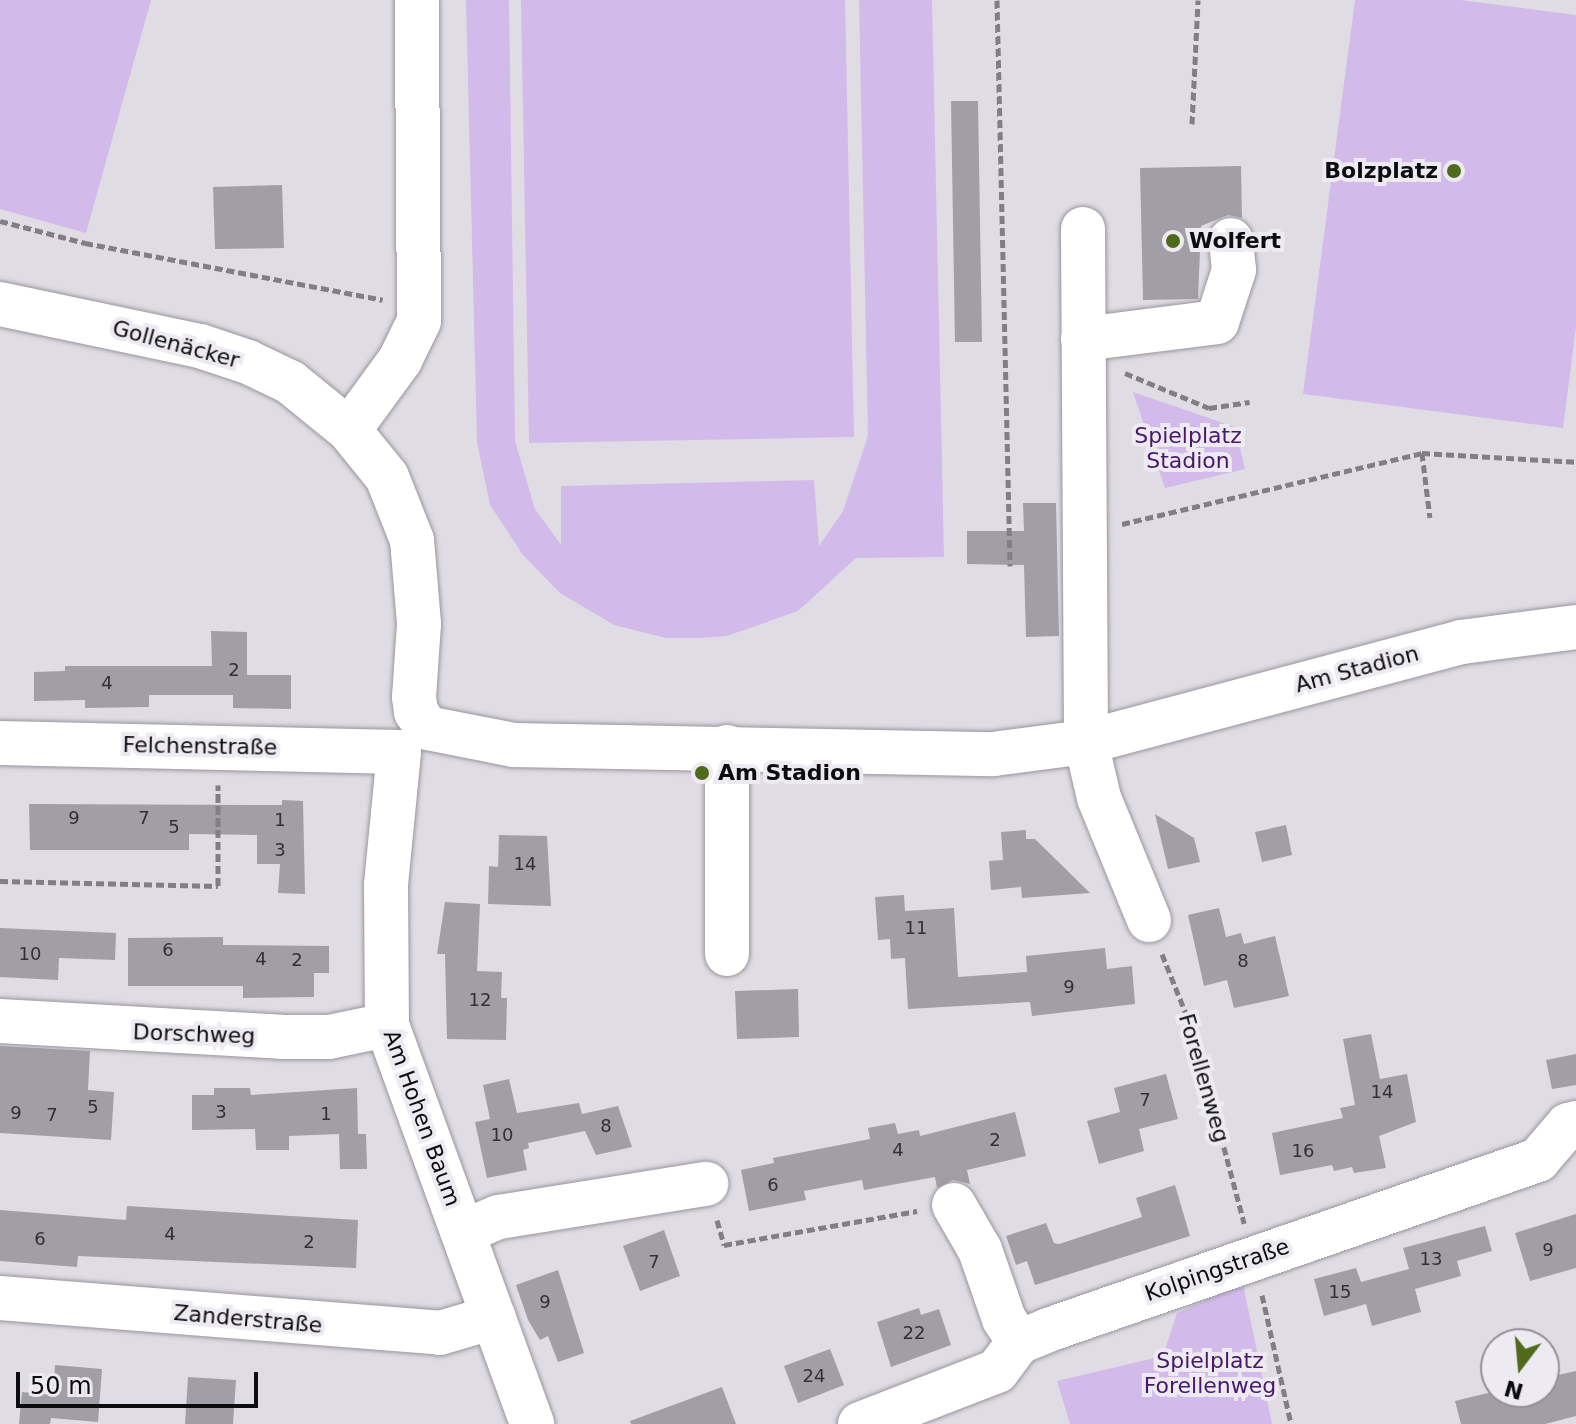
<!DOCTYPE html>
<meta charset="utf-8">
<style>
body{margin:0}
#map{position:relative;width:1576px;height:1424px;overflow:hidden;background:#e0dce4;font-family:"DejaVu Sans",sans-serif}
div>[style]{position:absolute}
.green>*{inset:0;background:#d2bbeb}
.building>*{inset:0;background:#a19ea5}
.path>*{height:5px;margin-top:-2.5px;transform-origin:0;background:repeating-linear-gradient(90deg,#817f84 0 8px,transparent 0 12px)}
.roads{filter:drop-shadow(0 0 2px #99969c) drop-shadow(0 0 2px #99969c)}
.minor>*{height:44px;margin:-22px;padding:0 22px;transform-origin:22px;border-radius:22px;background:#fff}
.dots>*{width:22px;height:22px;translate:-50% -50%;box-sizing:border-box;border:4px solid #edeaf1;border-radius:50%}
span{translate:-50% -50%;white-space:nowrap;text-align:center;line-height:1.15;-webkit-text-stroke:8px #edeaf1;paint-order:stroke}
.number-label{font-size:18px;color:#323034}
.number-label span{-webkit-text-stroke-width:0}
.poi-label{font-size:22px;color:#0d0c0e;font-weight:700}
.right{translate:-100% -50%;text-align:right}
.left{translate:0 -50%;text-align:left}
.street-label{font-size:22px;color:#0d0c0e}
.park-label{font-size:22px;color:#47186b}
.north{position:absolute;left:1480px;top:1328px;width:80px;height:80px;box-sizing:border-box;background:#edeaf1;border:2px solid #939196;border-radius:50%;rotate:196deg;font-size:22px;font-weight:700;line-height:32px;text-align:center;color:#0d0c0e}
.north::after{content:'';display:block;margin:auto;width:28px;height:36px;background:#506a1c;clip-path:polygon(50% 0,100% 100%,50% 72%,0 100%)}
.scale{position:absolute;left:16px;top:1372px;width:242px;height:36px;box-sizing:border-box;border:4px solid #0d0c0e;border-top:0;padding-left:10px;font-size:24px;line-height:28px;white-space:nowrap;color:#0d0c0e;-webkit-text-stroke:6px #edeaf1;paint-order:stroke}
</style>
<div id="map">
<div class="green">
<i style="clip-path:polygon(0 0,151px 0,86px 233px,0 209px)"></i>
<i style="clip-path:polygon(466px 0,509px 0,515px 441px,535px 509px,561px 545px,561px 486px,814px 480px,819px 546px,843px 511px,868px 436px,859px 0,932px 0,944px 557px,856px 558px,798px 611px,727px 636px,699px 638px,666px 638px,614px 625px,560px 593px,523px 555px,490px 505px,477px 442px)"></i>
<i style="clip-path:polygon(521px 0,845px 0,854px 437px,529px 443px)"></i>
<i style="clip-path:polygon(1355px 0,1460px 0,1576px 15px,1576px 327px,1563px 428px,1303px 394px)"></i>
<i style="clip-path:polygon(1133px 392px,1235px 427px,1245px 469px,1165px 488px)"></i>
<i style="clip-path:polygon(1243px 1284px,1272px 1424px,1070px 1424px,1057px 1381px,1163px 1356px,1177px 1313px)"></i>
</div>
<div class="building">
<i style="clip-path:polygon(951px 101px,978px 101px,982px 342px,955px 342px)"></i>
<i style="clip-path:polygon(1241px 166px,1242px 218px,1228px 215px,1201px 226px,1198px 299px,1143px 300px,1140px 168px)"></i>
<i style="clip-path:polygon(282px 185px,284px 248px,215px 249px,213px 187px)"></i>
<i style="clip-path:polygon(1023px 503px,1056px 503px,1059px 636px,1026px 637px,1024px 565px,967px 564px,967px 531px,1024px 531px)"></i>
<i style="clip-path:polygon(211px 631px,247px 632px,247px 675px,291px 675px,291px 709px,233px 708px,233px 695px,149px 695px,149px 707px,85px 708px,85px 700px,34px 701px,34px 672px,65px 671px,65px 666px,212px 666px)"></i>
<i style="clip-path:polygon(282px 800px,303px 801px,305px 894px,278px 893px,280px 864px,257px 864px,257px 835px,189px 834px,189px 850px,30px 850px,29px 804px,282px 805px)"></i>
<i style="clip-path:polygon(1155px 814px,1194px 838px,1200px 862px,1168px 869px)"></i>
<i style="clip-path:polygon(1286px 825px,1292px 855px,1262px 862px,1255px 832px)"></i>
<i style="clip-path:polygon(1026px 830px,1026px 839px,1035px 839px,1090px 893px,1022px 898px,1021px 887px,991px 890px,989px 861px,1003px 860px,1001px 832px)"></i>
<i style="clip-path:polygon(499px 835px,547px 836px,551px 906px,488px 904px,489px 866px,498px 867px)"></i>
<i style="clip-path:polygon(904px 895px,905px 911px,954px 908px,958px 977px,1027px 972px,1026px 956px,1105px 948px,1107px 969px,1132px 966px,1135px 1004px,1032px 1016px,1030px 1002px,908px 1009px,905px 958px,891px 959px,890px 939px,878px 940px,875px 897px)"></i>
<i style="clip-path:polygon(445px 902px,480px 904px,477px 971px,502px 972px,501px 998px,507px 998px,506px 1040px,447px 1039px,445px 954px,437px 954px)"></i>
<i style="clip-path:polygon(1219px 908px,1226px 937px,1241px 933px,1244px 944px,1275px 936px,1289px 996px,1234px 1008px,1227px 980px,1204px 986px,1188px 915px)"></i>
<i style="clip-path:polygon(0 928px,116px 933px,115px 960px,59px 958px,58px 980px,0 977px)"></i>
<i style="clip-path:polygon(223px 937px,223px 945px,329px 946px,329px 973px,314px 973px,314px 997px,243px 998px,243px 986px,128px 986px,128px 938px)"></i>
<i style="clip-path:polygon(798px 989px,799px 1037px,737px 1039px,735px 991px)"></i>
<i style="clip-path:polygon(1371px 1034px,1380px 1079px,1407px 1074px,1416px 1122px,1379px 1136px,1386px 1168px,1354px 1173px,1352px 1167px,1334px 1171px,1332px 1165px,1280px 1175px,1272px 1133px,1343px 1118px,1340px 1108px,1355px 1105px,1343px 1039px)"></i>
<i style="clip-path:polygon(0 1046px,90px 1051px,88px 1090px,114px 1092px,111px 1140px,0 1133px)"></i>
<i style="clip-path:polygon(1576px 1054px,1576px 1085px,1552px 1089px,1546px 1060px)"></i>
<i style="clip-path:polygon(1166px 1074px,1178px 1119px,1139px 1129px,1144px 1151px,1099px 1164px,1087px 1121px,1120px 1112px,1114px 1088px)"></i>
<i style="clip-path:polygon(509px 1079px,517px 1113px,579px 1103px,582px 1114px,618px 1106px,632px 1147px,596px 1155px,585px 1131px,528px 1143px,529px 1148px,523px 1150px,527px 1170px,487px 1178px,475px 1122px,490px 1119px,483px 1085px)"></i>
<i style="clip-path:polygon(214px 1088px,250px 1088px,251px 1095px,357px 1088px,358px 1134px,366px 1134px,367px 1169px,340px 1169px,339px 1134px,289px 1136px,289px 1150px,256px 1150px,255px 1129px,192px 1130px,192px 1095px,214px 1095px)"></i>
<i style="clip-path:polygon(1015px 1112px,1026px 1156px,967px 1170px,970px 1184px,953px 1180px,937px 1188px,935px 1177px,864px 1190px,862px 1180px,804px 1191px,806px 1200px,749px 1211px,741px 1170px,774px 1163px,773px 1158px,870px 1139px,868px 1128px,895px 1123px,898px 1134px,919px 1130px,920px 1136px)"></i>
<i style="clip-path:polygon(1175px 1185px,1190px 1236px,1035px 1285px,1027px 1261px,1016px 1265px,1006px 1236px,1046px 1223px,1054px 1243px,1059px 1244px,1142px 1217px,1136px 1198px)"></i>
<i style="clip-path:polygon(127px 1206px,358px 1220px,356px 1268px,78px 1256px,77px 1267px,0 1261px,0 1210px,126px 1220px)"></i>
<i style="clip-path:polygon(1576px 1214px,1576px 1268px,1530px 1281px,1515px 1233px)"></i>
<i style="clip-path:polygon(1485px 1226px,1492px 1251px,1457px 1261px,1461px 1276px,1415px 1289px,1421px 1312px,1372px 1326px,1366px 1304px,1324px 1316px,1314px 1279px,1356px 1268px,1361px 1282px,1409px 1269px,1403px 1248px)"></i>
<i style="clip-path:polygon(664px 1230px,680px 1276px,640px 1291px,623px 1246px)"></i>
<i style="clip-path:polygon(558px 1270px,584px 1353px,558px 1362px,548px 1336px,540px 1340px,528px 1320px,516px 1285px)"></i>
<i style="clip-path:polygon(919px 1308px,921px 1315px,939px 1309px,951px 1345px,891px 1367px,877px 1322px)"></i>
<i style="clip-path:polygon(830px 1349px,844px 1385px,798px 1403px,784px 1366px)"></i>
<i style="clip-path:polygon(55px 1365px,102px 1369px,98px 1422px,51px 1418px,50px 1424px,19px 1424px,22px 1392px,53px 1395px)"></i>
<i style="clip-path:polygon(1576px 1371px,1576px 1416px,1545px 1424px,1461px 1424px,1455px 1401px,1496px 1391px,1544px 1392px,1544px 1378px)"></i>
<i style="clip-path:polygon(188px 1377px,236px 1380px,233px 1424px,185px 1424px)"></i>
<i style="clip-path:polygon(722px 1387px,736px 1424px,631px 1424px,630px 1421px)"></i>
</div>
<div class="path">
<i style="left:997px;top:0;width:566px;rotate:88.68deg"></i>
<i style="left:1192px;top:124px;width:124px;rotate:-87.2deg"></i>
<i style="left:0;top:221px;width:88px;rotate:14.5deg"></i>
<i style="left:85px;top:243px;width:303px;rotate:10.8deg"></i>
<i style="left:1125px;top:373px;width:91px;rotate:22.6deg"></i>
<i style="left:1209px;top:408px;width:41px;rotate:-8.3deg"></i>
<i style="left:1422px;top:453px;width:65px;rotate:83deg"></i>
<i style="left:1122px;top:524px;width:308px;rotate:-13.3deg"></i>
<i style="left:1422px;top:453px;width:154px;rotate:3.3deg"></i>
<i style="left:0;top:881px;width:218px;rotate:1.3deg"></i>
<i style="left:218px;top:886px;width:101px;rotate:-90deg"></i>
<i style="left:1162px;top:954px;width:83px;rotate:68.1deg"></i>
<i style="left:1193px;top:1031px;width:199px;rotate:75.1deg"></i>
<i style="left:717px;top:1220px;width:26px;rotate:74deg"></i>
<i style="left:724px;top:1245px;width:196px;rotate:-10deg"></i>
<i style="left:1262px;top:1295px;width:132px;rotate:77.3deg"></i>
</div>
<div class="roads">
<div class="minor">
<i style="left:1083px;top:229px;width:513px;rotate:89.66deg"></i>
<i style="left:1086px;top:742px;width:57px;rotate:76.9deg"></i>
<i style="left:1099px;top:798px;width:132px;rotate:67.7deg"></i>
<i style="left:0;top:304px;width:204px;rotate:11.9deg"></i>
<i style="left:200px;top:346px;width:51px;rotate:18.4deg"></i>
<i style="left:248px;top:362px;width:47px;rotate:25.5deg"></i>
<i style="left:290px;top:382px;width:76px;rotate:39.1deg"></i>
<i style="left:349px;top:430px;width:60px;rotate:51deg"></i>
<i style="left:387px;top:477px;width:68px;rotate:68.4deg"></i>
<i style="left:412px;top:540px;width:84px;rotate:85.2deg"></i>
<i style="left:419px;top:624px;width:73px;rotate:93.9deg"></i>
<i style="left:414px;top:697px;width:15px;rotate:82deg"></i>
<i style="left:416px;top:712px;width:19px;rotate:55deg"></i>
<i style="left:1083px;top:339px;width:135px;rotate:-7.2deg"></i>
<i style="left:1217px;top:322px;width:55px;rotate:-71.9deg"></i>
<i style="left:1234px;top:270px;width:30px;rotate:-96deg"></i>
<i style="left:349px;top:430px;width:87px;rotate:-53.9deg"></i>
<i style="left:400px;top:360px;width:43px;rotate:-64deg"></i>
<i style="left:419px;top:321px;width:321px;rotate:-90.4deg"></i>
<i style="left:427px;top:728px;width:89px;rotate:11.1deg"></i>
<i style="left:514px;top:745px;width:479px;rotate:1.1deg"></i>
<i style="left:993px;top:754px;width:94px;rotate:-7.4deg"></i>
<i style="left:1086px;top:742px;width:388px;rotate:-14.9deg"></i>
<i style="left:1461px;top:642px;width:116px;rotate:-7.4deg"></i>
<i style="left:0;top:743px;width:399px;rotate:1.3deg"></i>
<i style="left:727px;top:747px;width:207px;rotate:90deg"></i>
<i style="left:399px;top:752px;width:134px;rotate:95.6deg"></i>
<i style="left:386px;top:885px;width:140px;rotate:89.6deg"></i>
<i style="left:387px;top:1025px;width:425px;rotate:70deg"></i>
<i style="left:0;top:1021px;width:282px;rotate:3.2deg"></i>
<i style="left:282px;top:1037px;width:47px"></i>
<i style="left:329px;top:1037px;width:59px;rotate:-11.7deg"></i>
<i style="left:954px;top:1205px;width:52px;rotate:60deg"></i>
<i style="left:980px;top:1250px;width:73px;rotate:70.8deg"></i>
<i style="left:1004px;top:1319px;width:27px;rotate:57deg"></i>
<i style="left:463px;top:1232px;width:39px;rotate:-23deg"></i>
<i style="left:499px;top:1217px;width:210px;rotate:-9.1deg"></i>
<i style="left:0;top:1298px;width:441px;rotate:4.5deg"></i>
<i style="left:440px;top:1333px;width:56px;rotate:-16.5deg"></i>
<i style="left:860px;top:1424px;width:147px;rotate:-21.1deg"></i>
<i style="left:997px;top:1371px;width:36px;rotate:-53deg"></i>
<i style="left:1019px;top:1342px;width:31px;rotate:-22deg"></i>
<i style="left:1048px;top:1330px;width:519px;rotate:-19.13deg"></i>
<i style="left:1538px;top:1160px;width:46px;rotate:-49.4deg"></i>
<i style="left:1568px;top:1125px;width:8px;rotate:-14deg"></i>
</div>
</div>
<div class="dots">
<i style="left:1454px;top:171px;background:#506a1c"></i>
<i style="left:1173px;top:241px;background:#506a1c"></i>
<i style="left:702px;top:773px;background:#506a1c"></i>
</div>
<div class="number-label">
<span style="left:234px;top:670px">2</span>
<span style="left:107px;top:683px">4</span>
<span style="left:74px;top:818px">9</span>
<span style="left:144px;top:818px">7</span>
<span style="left:280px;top:820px">1</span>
<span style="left:174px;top:827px">5</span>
<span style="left:280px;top:850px">3</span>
<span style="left:525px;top:864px">14</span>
<span style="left:916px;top:928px">11</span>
<span style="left:168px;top:950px">6</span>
<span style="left:30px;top:954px">10</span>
<span style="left:261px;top:959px">4</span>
<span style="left:297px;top:960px">2</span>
<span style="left:1243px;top:961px">8</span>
<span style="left:1069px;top:987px">9</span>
<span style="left:480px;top:1000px">12</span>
<span style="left:1382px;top:1092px">14</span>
<span style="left:1145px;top:1100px">7</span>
<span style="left:93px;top:1107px">5</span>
<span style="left:221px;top:1112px">3</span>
<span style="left:16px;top:1113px">9</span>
<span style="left:326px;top:1114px">1</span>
<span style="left:52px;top:1115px">7</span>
<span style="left:606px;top:1126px">8</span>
<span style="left:502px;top:1135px">10</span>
<span style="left:995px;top:1140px">2</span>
<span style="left:898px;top:1150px">4</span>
<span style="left:1303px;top:1151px">16</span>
<span style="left:773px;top:1185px">6</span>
<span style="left:170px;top:1234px">4</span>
<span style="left:40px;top:1239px">6</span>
<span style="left:309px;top:1242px">2</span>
<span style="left:1548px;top:1250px">9</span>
<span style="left:1431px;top:1259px">13</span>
<span style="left:654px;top:1262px">7</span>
<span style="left:1340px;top:1292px">15</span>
<span style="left:545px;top:1302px">9</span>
<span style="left:914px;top:1333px">22</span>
<span style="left:814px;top:1376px">24</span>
</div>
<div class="poi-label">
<span class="right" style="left:1438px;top:171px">Bolzplatz</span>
<span class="left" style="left:1189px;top:241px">Wolfert</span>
<span class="left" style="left:718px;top:773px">Am Stadion</span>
</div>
<div class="street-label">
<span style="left:176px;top:344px;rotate:15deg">Gollenäcker</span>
<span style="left:1357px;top:669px;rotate:-15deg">Am Stadion</span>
<span style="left:200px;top:746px;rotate:1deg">Felchenstraße</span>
<span style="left:194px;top:1034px;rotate:2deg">Dorschweg</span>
<span style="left:1204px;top:1078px;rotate:74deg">Forellenweg</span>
<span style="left:422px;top:1118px;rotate:70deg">Am Hohen Baum</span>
<span style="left:1217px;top:1270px;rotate:-19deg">Kolpingstraße</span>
<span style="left:248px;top:1319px;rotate:5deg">Zanderstraße</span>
</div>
<div class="park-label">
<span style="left:1188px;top:448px">Spielplatz<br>Stadion</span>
<span style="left:1210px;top:1373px">Spielplatz<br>Forellenweg</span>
</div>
<div class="north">N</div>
<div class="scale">50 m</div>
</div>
